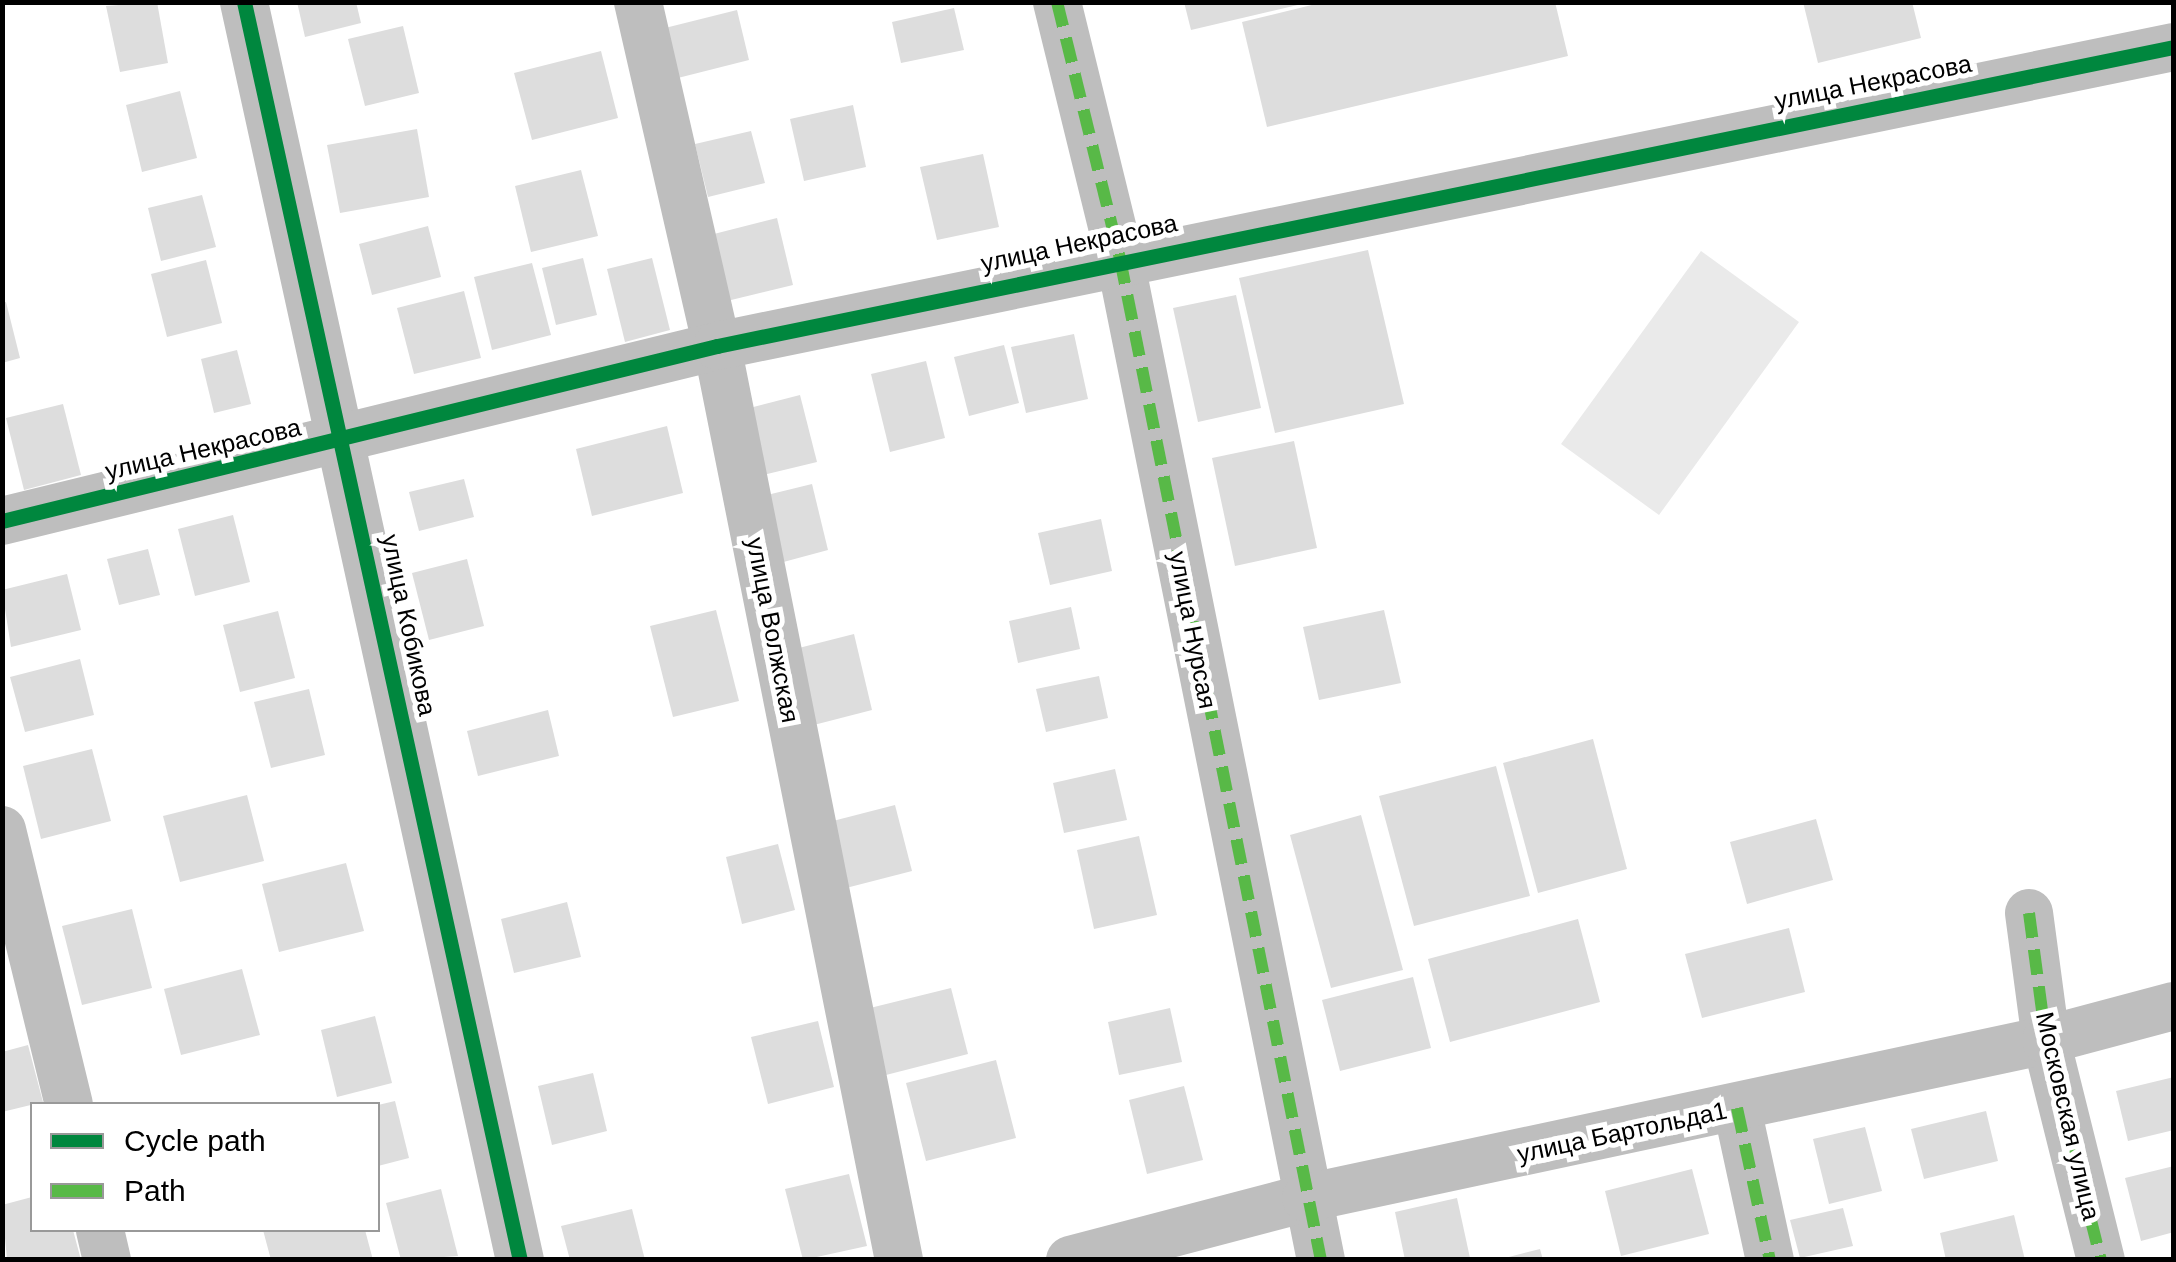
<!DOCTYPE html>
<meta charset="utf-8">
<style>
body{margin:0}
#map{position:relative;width:2176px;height:1262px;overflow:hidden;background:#fff;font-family:Helvetica,sans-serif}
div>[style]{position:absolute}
.green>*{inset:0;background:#eaeaea}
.building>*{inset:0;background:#ddd}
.minor>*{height:48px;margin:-24px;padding:0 24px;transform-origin:24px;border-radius:24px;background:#bebebe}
.quiet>*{height:12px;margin-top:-6px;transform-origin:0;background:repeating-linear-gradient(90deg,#58b947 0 25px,transparent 0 37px)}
.cycleway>*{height:15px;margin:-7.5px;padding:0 7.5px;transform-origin:7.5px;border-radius:7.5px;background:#00873e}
span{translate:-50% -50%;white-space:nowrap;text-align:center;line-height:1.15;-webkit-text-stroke:10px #fff;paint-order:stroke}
.street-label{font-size:25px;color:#000}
.frame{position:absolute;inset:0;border:5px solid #000;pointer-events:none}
.legend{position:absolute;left:30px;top:1102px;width:350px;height:130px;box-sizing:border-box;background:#fff;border:2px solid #999;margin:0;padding:12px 18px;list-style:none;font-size:30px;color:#000}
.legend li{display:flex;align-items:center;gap:20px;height:50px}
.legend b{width:50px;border:2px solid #999}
</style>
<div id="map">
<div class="green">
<i style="clip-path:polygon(1701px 251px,1799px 322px,1659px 515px,1561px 444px)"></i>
</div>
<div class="building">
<i style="clip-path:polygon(157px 2px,168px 63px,120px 72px,106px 6px)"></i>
<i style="clip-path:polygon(297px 2px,356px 2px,361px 23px,305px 37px)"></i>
<i style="clip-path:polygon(1184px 2px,1302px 2px,1302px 4px,1191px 30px)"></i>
<i style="clip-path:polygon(1324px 2px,1555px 2px,1568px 56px,1267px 127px,1242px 22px)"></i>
<i style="clip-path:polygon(1803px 2px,1912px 2px,1921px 38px,1818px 63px)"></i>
<i style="clip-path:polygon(954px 8px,964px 50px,901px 63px,892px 22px)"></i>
<i style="clip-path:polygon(737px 10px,749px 60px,666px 81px,653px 31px)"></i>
<i style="clip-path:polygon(403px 26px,419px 93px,365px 106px,348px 39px)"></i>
<i style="clip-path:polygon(601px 51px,618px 118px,532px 140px,514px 73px)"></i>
<i style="clip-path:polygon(180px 91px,197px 158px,142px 172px,126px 105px)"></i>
<i style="clip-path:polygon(853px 105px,866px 167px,804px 181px,790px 119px)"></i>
<i style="clip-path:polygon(417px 129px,429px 197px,340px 213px,327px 145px)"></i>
<i style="clip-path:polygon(751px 131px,765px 183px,708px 197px,695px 144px)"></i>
<i style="clip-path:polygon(983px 154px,999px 227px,937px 240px,920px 167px)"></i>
<i style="clip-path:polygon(581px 170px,598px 236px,531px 252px,515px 186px)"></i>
<i style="clip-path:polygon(202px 195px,216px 247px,161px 261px,148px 208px)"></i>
<i style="clip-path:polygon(777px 218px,793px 285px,727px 301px,710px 235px)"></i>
<i style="clip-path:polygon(428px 226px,441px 277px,372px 295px,359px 244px)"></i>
<i style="clip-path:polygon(1368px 250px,1404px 404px,1275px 433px,1239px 278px)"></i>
<i style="clip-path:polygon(583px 258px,597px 315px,556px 325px,542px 268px)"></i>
<i style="clip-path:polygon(652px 258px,670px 330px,625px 342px,607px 269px)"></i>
<i style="clip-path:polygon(206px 260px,222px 323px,167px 337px,151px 274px)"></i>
<i style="clip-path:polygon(532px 263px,551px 335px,492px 350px,474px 277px)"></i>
<i style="clip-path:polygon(464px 291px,481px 358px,414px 374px,397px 308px)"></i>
<i style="clip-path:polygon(1236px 295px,1261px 408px,1198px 422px,1173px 308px)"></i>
<i style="clip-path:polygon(6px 302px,20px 358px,2px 363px,2px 303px)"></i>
<i style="clip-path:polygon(1074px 334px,1088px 399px,1026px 413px,1011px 347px)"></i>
<i style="clip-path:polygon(1004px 345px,1019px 403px,969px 416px,954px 357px)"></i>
<i style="clip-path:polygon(237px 350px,251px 404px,214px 413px,201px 359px)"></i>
<i style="clip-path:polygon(926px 361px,945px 438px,890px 452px,871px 374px)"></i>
<i style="clip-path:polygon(800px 395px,817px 462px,751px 478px,734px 412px)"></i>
<i style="clip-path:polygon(63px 404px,81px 475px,24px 490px,6px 418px)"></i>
<i style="clip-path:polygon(667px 426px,683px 493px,592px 516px,576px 449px)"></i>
<i style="clip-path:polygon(1294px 441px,1317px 548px,1235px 566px,1212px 458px)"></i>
<i style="clip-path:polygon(464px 479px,474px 517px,419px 531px,409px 492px)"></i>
<i style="clip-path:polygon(812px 484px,828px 550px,776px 564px,759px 497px)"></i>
<i style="clip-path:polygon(233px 515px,250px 582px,195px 596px,178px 529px)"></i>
<i style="clip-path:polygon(1101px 519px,1112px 571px,1050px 585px,1038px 533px)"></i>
<i style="clip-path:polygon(148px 549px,160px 595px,119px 605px,107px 559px)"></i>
<i style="clip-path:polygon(467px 559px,484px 626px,429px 640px,412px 573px)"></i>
<i style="clip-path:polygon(67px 574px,81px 630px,11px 647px,2px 590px)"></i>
<i style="clip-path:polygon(1071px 607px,1080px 649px,1018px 663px,1009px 621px)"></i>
<i style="clip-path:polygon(716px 610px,739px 701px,673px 717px,650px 626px)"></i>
<i style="clip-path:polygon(1384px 610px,1401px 683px,1319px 700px,1303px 627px)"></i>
<i style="clip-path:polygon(278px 611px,295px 678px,240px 692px,223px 625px)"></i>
<i style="clip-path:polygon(854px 634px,872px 710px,806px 727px,787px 651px)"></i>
<i style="clip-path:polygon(80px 659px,94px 715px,25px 732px,10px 677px)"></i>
<i style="clip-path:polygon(1099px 676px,1108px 718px,1046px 732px,1036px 689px)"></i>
<i style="clip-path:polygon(309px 689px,325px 755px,271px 768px,254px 702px)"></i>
<i style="clip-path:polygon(548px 710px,559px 756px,478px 776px,467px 731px)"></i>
<i style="clip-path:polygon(1593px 739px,1627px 869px,1538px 893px,1503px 763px)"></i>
<i style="clip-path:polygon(92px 749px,111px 821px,41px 839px,23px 766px)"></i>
<i style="clip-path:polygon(1496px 766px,1530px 896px,1414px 926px,1379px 796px)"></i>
<i style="clip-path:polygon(1115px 769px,1127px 820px,1064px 833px,1053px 783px)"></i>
<i style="clip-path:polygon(247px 795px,264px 861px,180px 882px,163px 816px)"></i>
<i style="clip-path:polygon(895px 805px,912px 871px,846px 888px,829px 822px)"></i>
<i style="clip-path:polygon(1361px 815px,1403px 970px,1331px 988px,1290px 835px)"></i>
<i style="clip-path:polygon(1816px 819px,1833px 880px,1747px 904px,1730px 842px)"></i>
<i style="clip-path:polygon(1139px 836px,1157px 915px,1094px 929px,1077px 850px)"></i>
<i style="clip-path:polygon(778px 844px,795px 910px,742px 924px,726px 857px)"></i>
<i style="clip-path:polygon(346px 863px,364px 931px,279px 952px,262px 884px)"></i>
<i style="clip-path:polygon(567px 902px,581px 957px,514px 973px,501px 919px)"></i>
<i style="clip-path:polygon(132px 909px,152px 988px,82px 1005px,62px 926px)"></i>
<i style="clip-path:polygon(1578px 919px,1600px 1002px,1450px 1042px,1428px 959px)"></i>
<i style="clip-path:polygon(1789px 928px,1805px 992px,1702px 1018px,1685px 954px)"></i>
<i style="clip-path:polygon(242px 969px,260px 1035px,181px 1055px,164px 989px)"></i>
<i style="clip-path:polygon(1413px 977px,1431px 1048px,1340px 1071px,1322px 1000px)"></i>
<i style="clip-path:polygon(951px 988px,968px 1054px,886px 1075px,870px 1008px)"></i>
<i style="clip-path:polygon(1170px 1008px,1182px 1062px,1119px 1075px,1108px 1022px)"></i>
<i style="clip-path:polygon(375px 1016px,392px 1083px,337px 1097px,321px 1030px)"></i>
<i style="clip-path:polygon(818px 1021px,834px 1087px,768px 1104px,751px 1037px)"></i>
<i style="clip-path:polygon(28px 1045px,43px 1102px,2px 1112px,2px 1052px)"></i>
<i style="clip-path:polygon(996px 1060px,1016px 1138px,926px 1161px,906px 1083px)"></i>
<i style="clip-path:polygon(593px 1073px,607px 1131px,552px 1145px,538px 1086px)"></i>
<i style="clip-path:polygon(2174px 1077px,2174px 1130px,2128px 1141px,2116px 1091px)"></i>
<i style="clip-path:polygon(1184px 1086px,1203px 1160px,1147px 1174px,1129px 1100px)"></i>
<i style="clip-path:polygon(395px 1101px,409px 1158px,378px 1166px,378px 1105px)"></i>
<i style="clip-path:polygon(1986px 1111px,1998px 1161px,1924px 1179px,1911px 1129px)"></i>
<i style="clip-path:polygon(1865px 1127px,1882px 1191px,1829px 1204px,1813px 1139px)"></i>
<i style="clip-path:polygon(2174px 1166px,2174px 1232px,2141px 1241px,2125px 1178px)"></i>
<i style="clip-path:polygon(1692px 1169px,1709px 1234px,1621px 1256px,1605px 1191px)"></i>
<i style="clip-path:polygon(849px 1174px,867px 1246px,803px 1260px,785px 1189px)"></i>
<i style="clip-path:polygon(441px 1189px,458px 1256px,401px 1260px,386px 1203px)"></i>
<i style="clip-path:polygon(32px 1197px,32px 1230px,73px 1230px,81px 1260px,7px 1260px,2px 1205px)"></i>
<i style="clip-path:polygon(1457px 1198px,1470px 1258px,1405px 1260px,1395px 1212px)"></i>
<i style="clip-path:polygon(1843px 1208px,1853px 1246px,1800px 1258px,1790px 1220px)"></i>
<i style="clip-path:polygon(632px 1209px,645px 1260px,570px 1260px,561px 1226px)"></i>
<i style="clip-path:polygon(2014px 1215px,2025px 1260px,1946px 1260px,1940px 1233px)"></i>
<i style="clip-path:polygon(263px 1230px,365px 1230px,373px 1260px,271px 1260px)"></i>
<i style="clip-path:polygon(1540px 1249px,1543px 1260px,1505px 1260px,1505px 1258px)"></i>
</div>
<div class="minor">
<i style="left:244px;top:2px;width:1288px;rotate:77.63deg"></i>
<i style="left:638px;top:2px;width:353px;rotate:77.1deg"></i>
<i style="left:717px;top:346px;width:932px;rotate:78.74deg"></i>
<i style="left:1057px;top:2px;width:265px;rotate:76.2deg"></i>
<i style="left:1120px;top:259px;width:1021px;rotate:78.65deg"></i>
<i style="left:2px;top:521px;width:736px;rotate:-13.75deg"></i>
<i style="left:717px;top:346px;width:1487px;rotate:-11.6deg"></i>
<i style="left:2px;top:830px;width:282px;rotate:76.3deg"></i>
<i style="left:2029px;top:913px;width:128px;rotate:82.4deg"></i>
<i style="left:2046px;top:1040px;width:227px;rotate:76deg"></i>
<i style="left:1737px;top:1108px;width:156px;rotate:77.8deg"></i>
<i style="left:100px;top:1230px;width:31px;rotate:77deg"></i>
<i style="left:1070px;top:1260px;width:244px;rotate:-14.7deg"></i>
<i style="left:1306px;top:1198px;width:757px;rotate:-12.05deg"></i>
<i style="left:2046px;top:1040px;width:132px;rotate:-14.9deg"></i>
</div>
<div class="quiet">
<i style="left:1057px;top:2px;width:265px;rotate:76.2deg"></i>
<i style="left:1120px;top:259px;width:1021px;rotate:78.65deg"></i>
<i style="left:2029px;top:913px;width:128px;rotate:82.4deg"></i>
<i style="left:2046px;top:1040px;width:227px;rotate:76deg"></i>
<i style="left:1737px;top:1108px;width:156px;rotate:77.8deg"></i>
</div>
<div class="cycleway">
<i style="left:244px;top:2px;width:1288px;rotate:77.63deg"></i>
<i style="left:2px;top:521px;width:736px;rotate:-13.75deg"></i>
<i style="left:717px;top:346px;width:1487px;rotate:-11.6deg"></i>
</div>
<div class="street-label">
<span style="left:1873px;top:82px;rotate:-11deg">улица Некрасова</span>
<span style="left:1079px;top:243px;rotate:-12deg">улица Некрасова</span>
<span style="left:203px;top:449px;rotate:-13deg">улица Некрасова</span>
<span style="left:409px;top:625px;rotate:78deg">улица Кобикова</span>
<span style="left:773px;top:630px;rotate:79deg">улица Волжская</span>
<span style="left:1193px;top:630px;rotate:79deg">улица Нурсая</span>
<span style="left:2068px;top:1116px;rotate:77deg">Московская улица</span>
<span style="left:1622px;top:1132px;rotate:-12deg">улица Бартольда1</span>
</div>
<div class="frame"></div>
<ul class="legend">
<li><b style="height:12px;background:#00873e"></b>Cycle path</li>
<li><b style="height:12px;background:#58b947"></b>Path</li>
</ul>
</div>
